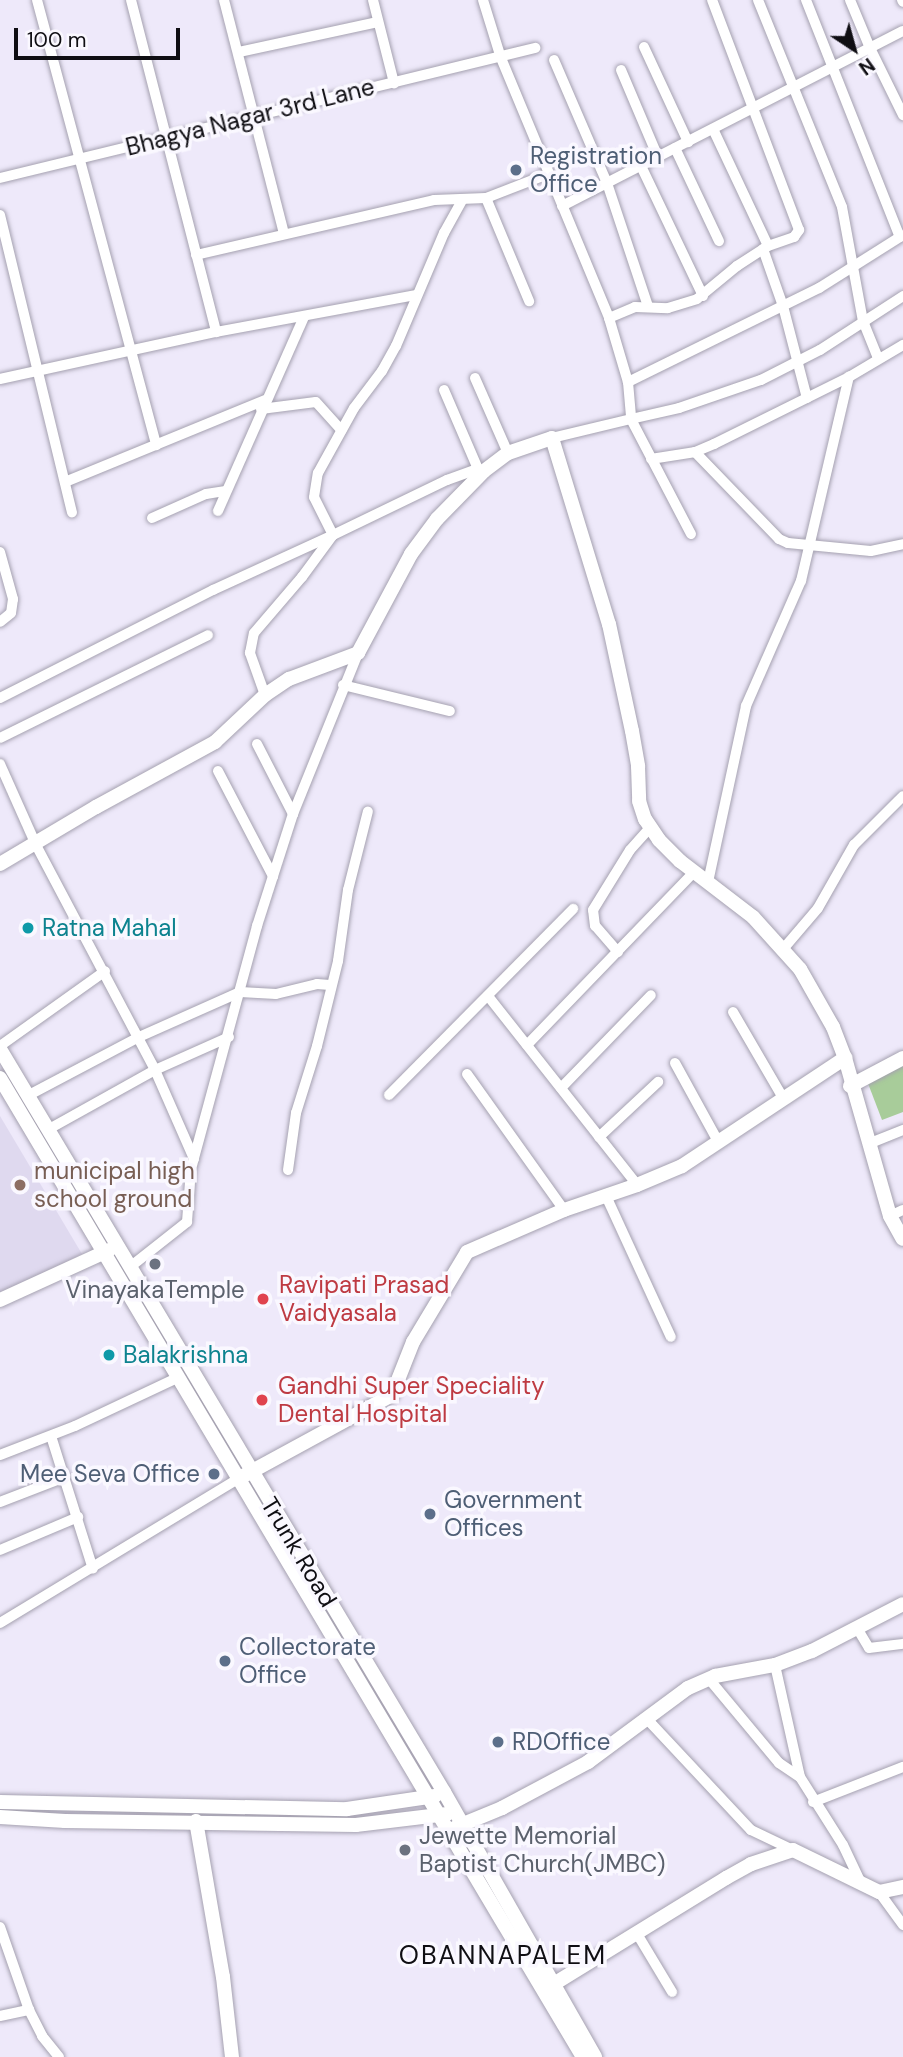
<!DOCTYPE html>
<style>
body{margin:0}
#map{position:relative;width:903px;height:2057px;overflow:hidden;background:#eee9fa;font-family:"DM Sans",sans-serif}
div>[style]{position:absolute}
.built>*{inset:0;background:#dfd9ef}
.green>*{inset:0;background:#a8cc9a}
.roads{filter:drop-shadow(0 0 2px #a5a1b0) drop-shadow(0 0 2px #a5a1b0)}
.street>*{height:10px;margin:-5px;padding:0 5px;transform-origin:5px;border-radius:5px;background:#fff}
.secondary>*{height:14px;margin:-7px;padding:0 7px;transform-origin:7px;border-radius:7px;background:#fff}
.dots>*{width:19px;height:19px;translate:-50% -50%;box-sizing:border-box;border:4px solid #faf8ff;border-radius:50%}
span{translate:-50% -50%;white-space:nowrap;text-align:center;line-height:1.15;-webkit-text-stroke:7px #faf8ff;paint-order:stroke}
.street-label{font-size:24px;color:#0f0e13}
.service-label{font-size:24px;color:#4e5e75}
.left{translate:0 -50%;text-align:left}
.right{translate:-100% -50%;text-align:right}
.culture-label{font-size:24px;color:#0d838f}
.education-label{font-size:24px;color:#785e54}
.health-label{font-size:24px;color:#be3a42}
.worship-label{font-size:24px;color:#5b616d}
.neighbourhood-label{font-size:26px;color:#0f0e13;letter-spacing:2px}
.north{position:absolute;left:819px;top:14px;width:70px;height:70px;-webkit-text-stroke:5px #faf8ff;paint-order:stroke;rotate:144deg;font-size:19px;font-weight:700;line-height:28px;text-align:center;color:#0f0e13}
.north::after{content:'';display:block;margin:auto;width:24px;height:32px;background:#0f0e13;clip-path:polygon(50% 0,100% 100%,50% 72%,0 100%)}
.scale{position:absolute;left:14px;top:28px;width:166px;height:32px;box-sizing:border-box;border:4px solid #0f0e13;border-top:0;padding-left:9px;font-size:21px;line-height:24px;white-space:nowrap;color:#0f0e13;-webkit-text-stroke:5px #faf8ff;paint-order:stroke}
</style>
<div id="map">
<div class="built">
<i style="clip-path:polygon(0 1116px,82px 1254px,0 1294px)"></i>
</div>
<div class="green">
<i style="clip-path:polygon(903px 1054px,903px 1112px,882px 1120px,864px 1073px)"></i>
</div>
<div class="roads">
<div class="street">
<i style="left:37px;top:0;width:461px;rotate:75deg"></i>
<i style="left:131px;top:0;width:343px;rotate:75.6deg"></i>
<i style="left:224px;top:0;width:241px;rotate:75.6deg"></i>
<i style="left:373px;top:0;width:86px;rotate:75.8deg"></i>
<i style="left:483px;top:0;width:61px;rotate:72.8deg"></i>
<i style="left:501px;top:58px;width:282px;rotate:67.4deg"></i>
<i style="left:609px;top:318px;width:67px;rotate:73.5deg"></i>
<i style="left:628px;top:382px;width:37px;rotate:85deg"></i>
<i style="left:631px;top:419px;width:81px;rotate:166.5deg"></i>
<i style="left:758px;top:0;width:223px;rotate:67.9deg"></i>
<i style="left:842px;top:207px;width:116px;rotate:79.6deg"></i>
<i style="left:863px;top:321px;width:40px;rotate:68deg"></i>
<i style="left:806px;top:0;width:255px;rotate:68.4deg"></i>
<i style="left:850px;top:0;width:52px;rotate:67.4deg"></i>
<i style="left:870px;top:48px;width:75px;rotate:63.8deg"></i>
<i style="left:902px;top:0;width:2px;rotate:63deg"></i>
<i style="left:644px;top:47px;width:105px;rotate:65.1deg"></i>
<i style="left:239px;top:52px;width:142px;rotate:-12.2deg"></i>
<i style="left:554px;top:60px;width:134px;rotate:66.7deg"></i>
<i style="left:607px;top:183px;width:130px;rotate:71.6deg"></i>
<i style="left:621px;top:70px;width:95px;rotate:67deg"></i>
<i style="left:713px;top:129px;width:129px;rotate:64.8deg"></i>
<i style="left:675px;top:148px;width:103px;rotate:64.7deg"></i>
<i style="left:641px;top:166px;width:144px;rotate:64.5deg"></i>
<i style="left:0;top:178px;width:551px;rotate:-13.66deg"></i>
<i style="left:486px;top:198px;width:112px;rotate:67.3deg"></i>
<i style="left:562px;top:206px;width:383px;rotate:-27.2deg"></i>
<i style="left:0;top:215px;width:306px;rotate:76.4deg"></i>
<i style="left:763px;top:249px;width:60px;rotate:70.7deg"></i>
<i style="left:783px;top:306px;width:95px;rotate:75.4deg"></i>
<i style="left:196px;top:255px;width:244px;rotate:-13deg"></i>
<i style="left:434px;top:200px;width:52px;rotate:-2.2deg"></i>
<i style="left:486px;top:198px;width:66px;rotate:-21.2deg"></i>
<i style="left:609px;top:318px;width:28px;rotate:-23deg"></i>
<i style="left:635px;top:307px;width:33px;rotate:2deg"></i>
<i style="left:668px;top:308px;width:30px;rotate:-17deg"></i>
<i style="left:697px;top:299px;width:52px;rotate:-39.5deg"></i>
<i style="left:737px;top:266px;width:37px;rotate:-33deg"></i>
<i style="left:768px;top:246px;width:28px;rotate:-19deg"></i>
<i style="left:794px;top:237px;width:9px;rotate:-54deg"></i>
<i style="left:799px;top:230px;width:246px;rotate:-110.7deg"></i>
<i style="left:475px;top:378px;width:82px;rotate:66.3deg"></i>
<i style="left:0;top:379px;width:221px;rotate:-12.3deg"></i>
<i style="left:216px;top:332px;width:203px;rotate:-10.5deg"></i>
<i style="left:628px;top:382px;width:213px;rotate:-26.2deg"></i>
<i style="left:819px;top:288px;width:99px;rotate:-32.2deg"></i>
<i style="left:444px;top:390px;width:86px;rotate:66.7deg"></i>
<i style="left:261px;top:409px;width:55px;rotate:-7.3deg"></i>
<i style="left:316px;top:402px;width:38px;rotate:48deg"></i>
<i style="left:695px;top:452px;width:121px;rotate:46deg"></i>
<i style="left:779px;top:539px;width:10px;rotate:24deg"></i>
<i style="left:788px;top:543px;width:83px;rotate:5.5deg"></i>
<i style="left:871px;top:551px;width:33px;rotate:-12deg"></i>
<i style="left:651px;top:459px;width:45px;rotate:-9deg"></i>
<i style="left:695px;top:452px;width:21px;rotate:-23deg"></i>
<i style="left:714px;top:444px;width:151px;rotate:-26.4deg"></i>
<i style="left:849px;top:377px;width:63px;rotate:-30.7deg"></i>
<i style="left:65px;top:482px;width:216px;rotate:-22.3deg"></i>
<i style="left:218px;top:511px;width:212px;rotate:-66.1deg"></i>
<i style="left:152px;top:518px;width:59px;rotate:-24deg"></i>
<i style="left:206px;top:494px;width:20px;rotate:-9deg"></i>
<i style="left:691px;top:534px;width:130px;rotate:-117.6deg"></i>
<i style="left:631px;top:419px;width:49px;rotate:-12.9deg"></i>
<i style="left:679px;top:408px;width:87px;rotate:-18.9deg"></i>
<i style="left:761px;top:380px;width:66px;rotate:-27deg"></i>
<i style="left:820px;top:350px;width:99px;rotate:-33deg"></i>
<i style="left:0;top:552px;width:49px;rotate:74.5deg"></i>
<i style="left:13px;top:599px;width:14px;rotate:98deg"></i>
<i style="left:11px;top:613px;width:14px;rotate:141deg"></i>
<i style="left:343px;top:685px;width:110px;rotate:13.7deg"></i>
<i style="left:265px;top:695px;width:45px;rotate:-109.7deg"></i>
<i style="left:250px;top:653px;width:20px;rotate:-79deg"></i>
<i style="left:254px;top:633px;width:74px;rotate:-49.4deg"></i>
<i style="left:302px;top:577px;width:52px;rotate:-53.6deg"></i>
<i style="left:333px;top:535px;width:127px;rotate:-25.8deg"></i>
<i style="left:447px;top:480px;width:33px;rotate:-20deg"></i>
<i style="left:478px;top:469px;width:6px;rotate:18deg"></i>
<i style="left:0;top:698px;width:239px;rotate:-26.9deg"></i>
<i style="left:213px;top:590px;width:132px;rotate:-24.6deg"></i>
<i style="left:333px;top:535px;width:42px;rotate:-116.6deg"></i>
<i style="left:314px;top:497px;width:24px;rotate:-81deg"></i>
<i style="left:318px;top:473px;width:74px;rotate:-61deg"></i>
<i style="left:354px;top:408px;width:46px;rotate:-52.9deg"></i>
<i style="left:382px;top:371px;width:29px;rotate:-61deg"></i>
<i style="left:396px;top:346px;width:123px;rotate:-67deg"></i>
<i style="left:444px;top:233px;width:39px;rotate:-61deg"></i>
<i style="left:0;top:738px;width:232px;rotate:-26.3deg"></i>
<i style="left:257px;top:744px;width:79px;rotate:62.8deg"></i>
<i style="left:0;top:764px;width:89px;rotate:66deg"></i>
<i style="left:36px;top:845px;width:255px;rotate:62.1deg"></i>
<i style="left:155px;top:1070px;width:97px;rotate:66.3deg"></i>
<i style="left:218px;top:771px;width:119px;rotate:62.4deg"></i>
<i style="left:708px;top:882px;width:180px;rotate:-77.8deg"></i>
<i style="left:746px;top:706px;width:137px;rotate:-66.3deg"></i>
<i style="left:801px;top:581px;width:210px;rotate:-76.8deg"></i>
<i style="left:784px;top:948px;width:52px;rotate:-49.6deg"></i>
<i style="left:818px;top:908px;width:73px;rotate:-60.3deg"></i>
<i style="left:854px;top:845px;width:69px;rotate:-45deg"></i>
<i style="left:618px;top:952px;width:35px;rotate:-131deg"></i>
<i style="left:595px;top:926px;width:16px;rotate:-97deg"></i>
<i style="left:593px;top:910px;width:70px;rotate:-58.3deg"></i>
<i style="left:630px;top:850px;width:30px;rotate:-48deg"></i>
<i style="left:488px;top:996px;width:241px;rotate:51.7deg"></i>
<i style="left:733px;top:1012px;width:99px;rotate:59.8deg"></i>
<i style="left:527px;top:1045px;width:240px;rotate:-46deg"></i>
<i style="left:0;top:1046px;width:129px;rotate:-35.5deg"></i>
<i style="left:675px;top:1063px;width:91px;rotate:61.2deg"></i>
<i style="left:467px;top:1074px;width:167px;rotate:54.5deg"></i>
<i style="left:561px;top:1088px;width:129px;rotate:-45.9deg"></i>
<i style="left:29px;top:1095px;width:124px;rotate:-27.8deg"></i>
<i style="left:139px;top:1037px;width:111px;rotate:-24deg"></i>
<i style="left:240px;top:992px;width:36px;rotate:3deg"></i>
<i style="left:276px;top:994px;width:42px;rotate:-13.7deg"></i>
<i style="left:317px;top:984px;width:13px;rotate:4deg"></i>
<i style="left:389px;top:1095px;width:262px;rotate:-45.3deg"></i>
<i style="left:49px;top:1129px;width:121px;rotate:-29.1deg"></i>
<i style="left:155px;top:1070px;width:81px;rotate:-24deg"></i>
<i style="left:599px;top:1137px;width:81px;rotate:-43deg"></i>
<i style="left:868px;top:1144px;width:38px;rotate:-22deg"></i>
<i style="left:288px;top:1170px;width:58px;rotate:-82deg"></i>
<i style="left:296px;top:1113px;width:70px;rotate:-72.6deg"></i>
<i style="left:317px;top:1046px;width:88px;rotate:-76.1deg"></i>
<i style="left:338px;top:961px;width:72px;rotate:-82deg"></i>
<i style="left:348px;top:890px;width:81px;rotate:-75.8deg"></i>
<i style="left:606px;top:1196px;width:155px;rotate:65.3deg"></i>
<i style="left:890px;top:1216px;width:14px;rotate:-25deg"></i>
<i style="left:130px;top:1267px;width:73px;rotate:-38.3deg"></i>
<i style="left:187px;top:1222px;width:53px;rotate:-85.7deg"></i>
<i style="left:191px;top:1169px;width:252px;rotate:-74.8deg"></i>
<i style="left:257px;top:926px;width:118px;rotate:-72.2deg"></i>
<i style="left:293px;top:814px;width:174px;rotate:-68deg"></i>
<i style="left:51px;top:1436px;width:139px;rotate:72.5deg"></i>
<i style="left:0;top:1455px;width:80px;rotate:-21.1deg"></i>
<i style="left:75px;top:1426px;width:113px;rotate:-25.2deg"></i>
<i style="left:0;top:1502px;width:70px;rotate:-21deg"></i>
<i style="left:0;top:1550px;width:85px;rotate:-22.9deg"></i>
<i style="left:0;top:1623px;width:278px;rotate:-31.2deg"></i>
<i style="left:857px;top:1628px;width:23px;rotate:59deg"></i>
<i style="left:869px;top:1648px;width:34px;rotate:-7deg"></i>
<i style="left:775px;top:1665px;width:115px;rotate:77.4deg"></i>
<i style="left:800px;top:1777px;width:80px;rotate:57.7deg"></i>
<i style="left:843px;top:1845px;width:42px;rotate:64.7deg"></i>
<i style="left:709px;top:1679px;width:109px;rotate:50.2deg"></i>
<i style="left:779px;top:1763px;width:25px;rotate:34deg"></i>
<i style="left:647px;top:1719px;width:152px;rotate:46.9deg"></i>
<i style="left:751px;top:1830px;width:47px;rotate:25.5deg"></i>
<i style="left:813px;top:1802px;width:97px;rotate:-21.3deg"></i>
<i style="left:879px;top:1892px;width:41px;rotate:54deg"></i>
<i style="left:0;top:1927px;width:88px;rotate:70.7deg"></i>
<i style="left:29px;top:2010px;width:29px;rotate:63deg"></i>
<i style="left:42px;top:2036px;width:27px;rotate:51deg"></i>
<i style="left:636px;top:1932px;width:70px;rotate:59deg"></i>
<i style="left:0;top:2016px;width:30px;rotate:-12deg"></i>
</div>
<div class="secondary">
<i style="left:0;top:864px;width:112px;rotate:-30.7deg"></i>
<i style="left:96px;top:807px;width:136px;rotate:-28.6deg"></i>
<i style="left:215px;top:742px;width:69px;rotate:-43.2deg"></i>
<i style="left:265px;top:695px;width:29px;rotate:-34deg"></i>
<i style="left:289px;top:679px;width:74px;rotate:-20.6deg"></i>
<i style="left:358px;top:653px;width:112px;rotate:-61.8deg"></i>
<i style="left:411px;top:554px;width:44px;rotate:-53.4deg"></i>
<i style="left:437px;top:519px;width:67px;rotate:-45.6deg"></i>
<i style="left:484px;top:471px;width:30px;rotate:-37deg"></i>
<i style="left:508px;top:453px;width:46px;rotate:-18.8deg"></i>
<i style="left:552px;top:438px;width:195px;rotate:73deg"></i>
<i style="left:609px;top:624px;width:109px;rotate:77.9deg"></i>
<i style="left:632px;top:731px;width:36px;rotate:80deg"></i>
<i style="left:638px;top:766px;width:35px;rotate:88deg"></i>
<i style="left:639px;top:801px;width:19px;rotate:72deg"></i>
<i style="left:645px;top:819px;width:25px;rotate:56deg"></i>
<i style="left:659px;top:840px;width:30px;rotate:45deg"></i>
<i style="left:680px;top:861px;width:92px;rotate:37.5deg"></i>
<i style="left:753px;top:917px;width:70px;rotate:47.9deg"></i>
<i style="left:800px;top:969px;width:67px;rotate:60.4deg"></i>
<i style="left:833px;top:1027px;width:33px;rotate:69deg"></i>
<i style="left:845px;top:1058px;width:164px;rotate:74.1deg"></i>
<i style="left:890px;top:1216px;width:26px;rotate:61deg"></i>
<i style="left:0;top:1049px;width:866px;rotate:59.14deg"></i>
<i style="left:444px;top:1792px;width:305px;rotate:60.3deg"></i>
<i style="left:0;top:1078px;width:1139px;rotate:59.23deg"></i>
<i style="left:850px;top:1086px;width:60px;rotate:-27.8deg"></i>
<i style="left:0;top:1300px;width:120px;rotate:-24.6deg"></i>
<i style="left:245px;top:1475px;width:167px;rotate:-28.6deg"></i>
<i style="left:392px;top:1395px;width:57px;rotate:-68.4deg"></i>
<i style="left:413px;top:1342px;width:105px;rotate:-59deg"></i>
<i style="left:467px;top:1252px;width:106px;rotate:-23.4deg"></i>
<i style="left:564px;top:1210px;width:77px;rotate:-18.9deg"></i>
<i style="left:637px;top:1185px;width:49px;rotate:-22.9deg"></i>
<i style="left:682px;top:1166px;width:196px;rotate:-33.5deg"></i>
<i style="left:0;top:1802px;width:347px;rotate:1.2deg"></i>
<i style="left:347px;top:1809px;width:89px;rotate:-8.4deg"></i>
<i style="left:0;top:1817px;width:65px;rotate:3.5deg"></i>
<i style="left:65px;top:1821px;width:291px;rotate:0.8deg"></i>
<i style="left:356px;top:1825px;width:92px;rotate:-6.9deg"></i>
<i style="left:196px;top:1821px;width:158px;rotate:80.2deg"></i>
<i style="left:223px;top:1977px;width:81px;rotate:83.6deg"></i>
<i style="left:456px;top:1827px;width:50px;rotate:-22.4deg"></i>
<i style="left:502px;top:1808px;width:98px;rotate:-28.1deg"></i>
<i style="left:588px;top:1762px;width:124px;rotate:-36.5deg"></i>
<i style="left:688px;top:1688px;width:30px;rotate:-24deg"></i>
<i style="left:715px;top:1676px;width:61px;rotate:-10.4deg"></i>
<i style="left:775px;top:1665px;width:40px;rotate:-21deg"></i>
<i style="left:812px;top:1651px;width:102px;rotate:-27.3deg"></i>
<i style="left:544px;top:1990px;width:214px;rotate:-31.6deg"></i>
<i style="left:726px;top:1878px;width:29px;rotate:-29deg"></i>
<i style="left:751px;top:1864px;width:44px;rotate:-18.4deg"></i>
<i style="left:793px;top:1850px;width:96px;rotate:26deg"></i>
<i style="left:879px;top:1892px;width:25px;rotate:-12deg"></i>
</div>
</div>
<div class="dots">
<i style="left:516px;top:170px;background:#5c6f8a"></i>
<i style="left:28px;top:928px;background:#0f9aa8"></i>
<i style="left:20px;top:1185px;background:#8d6e63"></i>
<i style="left:155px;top:1264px;background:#6b7280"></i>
<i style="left:263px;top:1299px;background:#e0444e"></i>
<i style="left:109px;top:1355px;background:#0f9aa8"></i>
<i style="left:262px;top:1400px;background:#e0444e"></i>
<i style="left:214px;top:1474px;background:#5c6f8a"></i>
<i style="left:430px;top:1514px;background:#5c6f8a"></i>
<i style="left:225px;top:1661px;background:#5c6f8a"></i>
<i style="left:498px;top:1742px;background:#5c6f8a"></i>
<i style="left:405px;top:1850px;background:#6b7280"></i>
</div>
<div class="street-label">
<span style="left:250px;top:117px;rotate:-14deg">Bhagya Nagar 3rd Lane</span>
<span style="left:299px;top:1552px;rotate:59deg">Trunk Road</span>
</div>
<div class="service-label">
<span class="left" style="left:530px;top:170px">Registration<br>Office</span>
<span class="right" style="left:200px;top:1474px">Mee Seva Office</span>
<span class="left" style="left:444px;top:1514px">Government<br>Offices</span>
<span class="left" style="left:239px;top:1661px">Collectorate<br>Office</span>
<span class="left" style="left:512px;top:1742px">RDOffice</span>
</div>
<div class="culture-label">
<span class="left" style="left:42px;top:928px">Ratna Mahal</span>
<span class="left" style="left:123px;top:1355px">Balakrishna</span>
</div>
<div class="education-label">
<span class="left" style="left:34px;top:1185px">municipal high<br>school ground</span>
</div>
<div class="health-label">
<span class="left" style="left:279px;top:1299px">Ravipati Prasad<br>Vaidyasala</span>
<span class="left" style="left:278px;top:1400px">Gandhi Super Speciality<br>Dental Hospital</span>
</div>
<div class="worship-label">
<span style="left:155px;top:1290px">VinayakaTemple</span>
<span class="left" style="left:419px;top:1850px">Jewette Memorial<br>Baptist Church(JMBC)</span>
</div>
<div class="neighbourhood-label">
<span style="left:503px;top:1956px">OBANNAPALEM</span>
</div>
<div class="north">N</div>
<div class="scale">100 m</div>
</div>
